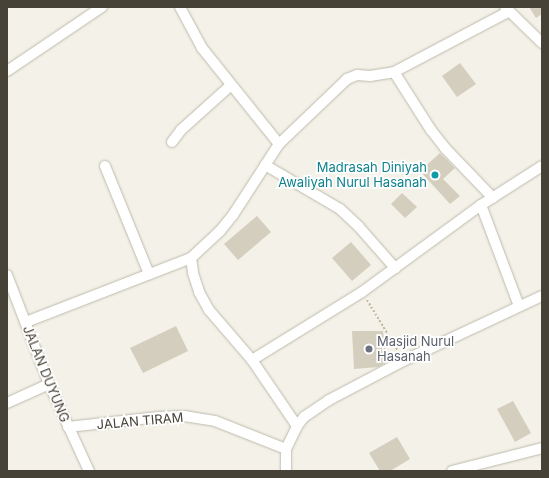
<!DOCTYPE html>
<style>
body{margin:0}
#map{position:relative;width:549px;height:478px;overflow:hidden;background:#f3f1e8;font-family:Inter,sans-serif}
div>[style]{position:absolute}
.building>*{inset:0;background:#d4cebe}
.path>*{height:2px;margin-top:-1px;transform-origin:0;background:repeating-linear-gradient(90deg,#c0b79d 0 2px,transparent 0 4px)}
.roads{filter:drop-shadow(0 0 1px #bebaab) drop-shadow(0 0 1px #bebaab)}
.minor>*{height:10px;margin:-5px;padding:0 5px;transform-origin:5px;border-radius:5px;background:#fff}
.dots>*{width:11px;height:11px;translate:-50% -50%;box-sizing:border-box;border:2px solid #fff;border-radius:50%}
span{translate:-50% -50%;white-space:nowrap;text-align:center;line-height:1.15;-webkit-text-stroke:3.5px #fff;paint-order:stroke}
.culture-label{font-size:13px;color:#0d838f}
.right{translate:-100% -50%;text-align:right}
.worship-label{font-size:13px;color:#5b616d}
.left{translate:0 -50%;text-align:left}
.street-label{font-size:13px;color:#474237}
.frame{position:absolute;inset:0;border:8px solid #474237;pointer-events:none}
</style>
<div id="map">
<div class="building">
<i style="clip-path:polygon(529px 7px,542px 7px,542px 14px,536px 18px)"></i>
<i style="clip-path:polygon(460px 63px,476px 84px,457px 97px,442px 76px)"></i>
<i style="clip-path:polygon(440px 153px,455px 168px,443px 179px,460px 196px,450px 204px,420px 171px)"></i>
<i style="clip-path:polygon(402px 193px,417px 207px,405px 218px,391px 204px)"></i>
<i style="clip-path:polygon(257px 216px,271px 232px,238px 260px,224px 244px)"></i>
<i style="clip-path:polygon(351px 242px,371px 265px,352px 281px,332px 258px)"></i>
<i style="clip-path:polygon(176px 326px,188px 351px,143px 373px,130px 348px)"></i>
<i style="clip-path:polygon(352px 331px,383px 331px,387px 362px,378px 367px,354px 369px)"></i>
<i style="clip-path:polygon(513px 401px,531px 433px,515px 442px,497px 409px)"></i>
<i style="clip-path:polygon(397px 437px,410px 459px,390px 471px,380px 471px,369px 453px)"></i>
</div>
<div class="path">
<i style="left:367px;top:300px;width:60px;rotate:58.7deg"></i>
</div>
<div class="roads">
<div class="minor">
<i style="left:180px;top:7px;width:47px;rotate:61.8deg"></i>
<i style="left:202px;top:48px;width:123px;rotate:51.3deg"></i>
<i style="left:505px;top:7px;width:52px;rotate:44.2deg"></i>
<i style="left:7px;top:71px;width:115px;rotate:-34deg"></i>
<i style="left:394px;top:72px;width:69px;rotate:57.5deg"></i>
<i style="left:431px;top:130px;width:23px;rotate:52deg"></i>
<i style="left:445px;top:148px;width:69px;rotate:46.2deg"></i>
<i style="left:172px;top:142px;width:15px;rotate:-53deg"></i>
<i style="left:181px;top:130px;width:67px;rotate:-42deg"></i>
<i style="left:265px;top:165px;width:87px;rotate:30.4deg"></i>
<i style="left:340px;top:209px;width:26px;rotate:43deg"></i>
<i style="left:359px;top:227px;width:55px;rotate:48.7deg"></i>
<i style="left:105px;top:166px;width:117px;rotate:67.8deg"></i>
<i style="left:481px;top:205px;width:108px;rotate:69.4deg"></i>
<i style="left:191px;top:258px;width:15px;rotate:82deg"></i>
<i style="left:193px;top:273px;width:20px;rotate:72deg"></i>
<i style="left:199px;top:292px;width:21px;rotate:61deg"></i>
<i style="left:209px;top:310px;width:66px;rotate:49.3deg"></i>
<i style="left:252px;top:360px;width:80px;rotate:55.7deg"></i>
<i style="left:7px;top:275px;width:117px;rotate:68.9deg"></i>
<i style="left:49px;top:384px;width:96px;rotate:65.3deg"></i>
<i style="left:26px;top:322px;width:177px;rotate:-21.2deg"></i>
<i style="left:191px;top:258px;width:40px;rotate:-43deg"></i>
<i style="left:220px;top:231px;width:21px;rotate:-51deg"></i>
<i style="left:233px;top:215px;width:85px;rotate:-57.1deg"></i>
<i style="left:279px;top:144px;width:94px;rotate:-43.7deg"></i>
<i style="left:347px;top:79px;width:11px;rotate:-22deg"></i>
<i style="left:357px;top:75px;width:13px;rotate:4deg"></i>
<i style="left:370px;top:76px;width:24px;rotate:-9deg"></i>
<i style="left:394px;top:72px;width:129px;rotate:-27.8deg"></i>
<i style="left:252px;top:360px;width:129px;rotate:-31.7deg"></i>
<i style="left:362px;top:292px;width:147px;rotate:-36.2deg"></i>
<i style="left:481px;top:205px;width:72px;rotate:-32.6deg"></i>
<i style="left:7px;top:403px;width:46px;rotate:-24.3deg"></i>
<i style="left:68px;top:427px;width:91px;rotate:-6.3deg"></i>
<i style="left:158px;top:417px;width:26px;rotate:-2deg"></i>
<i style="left:184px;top:416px;width:31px;rotate:9deg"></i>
<i style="left:215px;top:421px;width:76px;rotate:21.5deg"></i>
<i style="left:286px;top:449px;width:25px;rotate:-64deg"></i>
<i style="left:297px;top:426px;width:11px;rotate:-52deg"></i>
<i style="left:304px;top:417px;width:30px;rotate:-34deg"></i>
<i style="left:329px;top:400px;width:84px;rotate:-27.8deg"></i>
<i style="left:403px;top:361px;width:153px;rotate:-25.1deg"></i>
<i style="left:286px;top:471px;width:22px;rotate:-90deg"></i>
<i style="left:452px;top:471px;width:93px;rotate:-14.3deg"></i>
</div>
</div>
<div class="dots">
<i style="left:435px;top:175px;background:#0f9aa8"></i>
<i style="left:369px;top:349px;background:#6b7280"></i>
</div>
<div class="culture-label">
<span class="right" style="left:427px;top:175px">Madrasah Diniyah<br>Awaliyah Nurul Hasanah</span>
</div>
<div class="worship-label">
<span class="left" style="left:377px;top:349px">Masjid Nurul<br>Hasanah</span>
</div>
<div class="street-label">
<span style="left:46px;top:374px;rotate:68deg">JALAN DUYUNG</span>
<span style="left:140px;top:421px;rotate:-5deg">JALAN TIRAM</span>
</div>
<div class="frame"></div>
</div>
